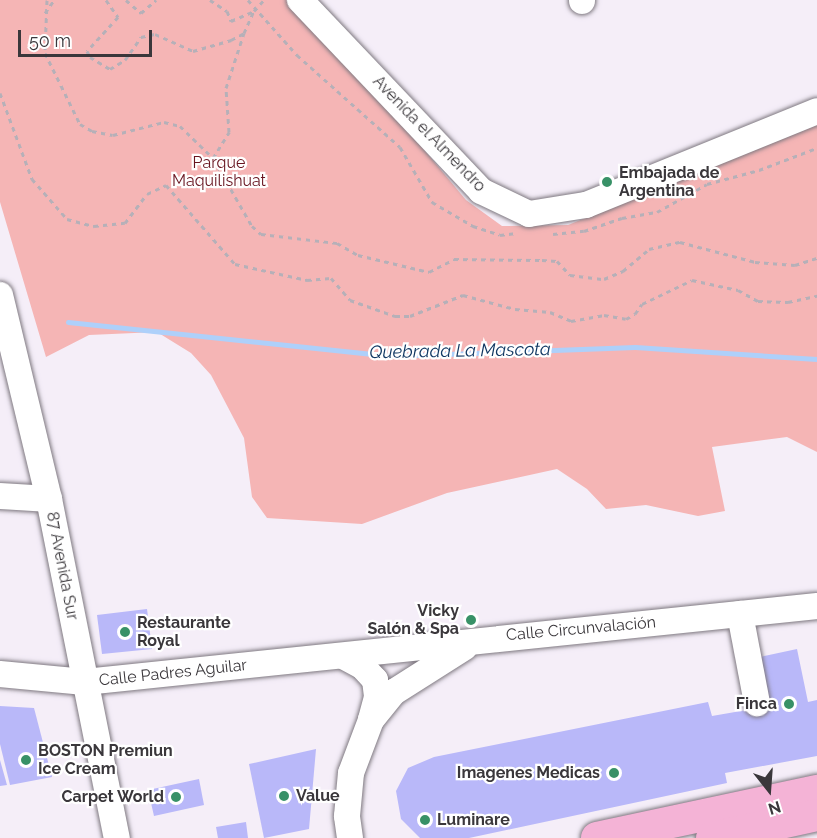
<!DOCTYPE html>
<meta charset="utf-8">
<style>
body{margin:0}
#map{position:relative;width:817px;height:838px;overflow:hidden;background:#f5eef8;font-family:Raleway,sans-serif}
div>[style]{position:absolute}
.green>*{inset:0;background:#f5b5b5}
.stream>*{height:5px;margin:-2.5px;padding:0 2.5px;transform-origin:2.5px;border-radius:2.5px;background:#aed0fa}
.building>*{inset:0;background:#b9b8f9}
.path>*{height:3px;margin-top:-1.5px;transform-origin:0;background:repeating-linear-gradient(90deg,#b6b0b8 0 4.5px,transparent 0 9px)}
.roads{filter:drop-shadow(0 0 2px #7f7981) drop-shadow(0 0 2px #7f7981)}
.minor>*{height:26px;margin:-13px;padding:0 13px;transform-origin:13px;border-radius:13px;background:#fff}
.major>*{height:32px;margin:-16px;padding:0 16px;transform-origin:16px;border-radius:16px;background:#f4b3d6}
.dots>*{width:16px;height:16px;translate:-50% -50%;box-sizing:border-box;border:3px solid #fff;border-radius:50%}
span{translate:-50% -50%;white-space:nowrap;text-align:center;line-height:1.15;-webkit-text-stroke:4.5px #fff;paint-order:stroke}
.street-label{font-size:16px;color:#3a373b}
.park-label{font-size:16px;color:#681520}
.poi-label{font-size:16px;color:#3a373b;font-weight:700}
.left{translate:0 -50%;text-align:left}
.right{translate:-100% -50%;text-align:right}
.water-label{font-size:18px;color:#103762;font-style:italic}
.north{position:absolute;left:739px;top:760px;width:60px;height:60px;-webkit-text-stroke:4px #fff;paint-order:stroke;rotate:163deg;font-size:16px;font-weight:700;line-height:24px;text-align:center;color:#3a373b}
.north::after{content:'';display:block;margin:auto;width:21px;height:27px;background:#3a373b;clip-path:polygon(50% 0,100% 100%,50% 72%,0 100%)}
.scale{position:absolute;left:18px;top:30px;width:134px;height:27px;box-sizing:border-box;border:3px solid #3a373b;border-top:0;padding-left:8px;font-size:18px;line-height:21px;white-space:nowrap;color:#3a373b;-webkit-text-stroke:4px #fff;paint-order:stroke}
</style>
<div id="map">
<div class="green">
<i style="clip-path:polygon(0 0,299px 0,466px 200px,502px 226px,568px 225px,817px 125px,817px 452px,787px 437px,712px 447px,725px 511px,698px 516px,646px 505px,606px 509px,587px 489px,557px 469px,447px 493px,362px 524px,267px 518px,252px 497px,244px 438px,211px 375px,191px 353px,157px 332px,89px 335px,46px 357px,0 202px)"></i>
</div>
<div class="stream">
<i style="left:68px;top:322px;width:325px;rotate:6deg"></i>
<i style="left:391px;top:356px;width:244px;rotate:-2.1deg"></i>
<i style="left:635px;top:347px;width:182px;rotate:3.8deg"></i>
</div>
<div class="building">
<i style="clip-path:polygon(147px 609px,152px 649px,102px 654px,97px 615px)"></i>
<i style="clip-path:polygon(797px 649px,808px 702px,817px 700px,817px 756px,725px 773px,727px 783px,469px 838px,420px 838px,401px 819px,396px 791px,408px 768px,434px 757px,708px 702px,712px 716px,770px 706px,760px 657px)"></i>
<i style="clip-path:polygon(0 706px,34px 708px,52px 777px,10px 785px,0 744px)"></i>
<i style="clip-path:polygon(316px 749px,309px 829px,264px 838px,249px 764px)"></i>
<i style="clip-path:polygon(0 760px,7px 785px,0 786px)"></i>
<i style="clip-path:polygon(199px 779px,204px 805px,154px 816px,148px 790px)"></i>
<i style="clip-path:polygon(246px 822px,248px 838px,218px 838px,216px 827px)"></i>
</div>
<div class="path">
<i style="left:47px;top:0;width:53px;rotate:92.2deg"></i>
<i style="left:45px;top:53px;width:79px;rotate:63.8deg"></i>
<i style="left:80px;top:124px;width:14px;rotate:30deg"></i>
<i style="left:92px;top:131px;width:21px;rotate:11deg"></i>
<i style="left:113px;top:135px;width:53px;rotate:-14.3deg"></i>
<i style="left:164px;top:122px;width:16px;rotate:14deg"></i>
<i style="left:180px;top:126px;width:46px;rotate:44.1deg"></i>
<i style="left:213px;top:158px;width:78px;rotate:60.2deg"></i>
<i style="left:252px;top:226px;width:12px;rotate:42deg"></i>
<i style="left:261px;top:234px;width:77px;rotate:6.8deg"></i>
<i style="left:337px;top:243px;width:24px;rotate:30deg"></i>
<i style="left:358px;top:255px;width:73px;rotate:13.5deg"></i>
<i style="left:429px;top:272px;width:28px;rotate:-27deg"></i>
<i style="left:454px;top:259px;width:88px;rotate:0.7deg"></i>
<i style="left:542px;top:260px;width:15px;rotate:4deg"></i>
<i style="left:557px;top:261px;width:19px;rotate:47deg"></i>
<i style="left:570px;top:275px;width:34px;rotate:7deg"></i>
<i style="left:604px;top:279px;width:21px;rotate:-23deg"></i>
<i style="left:623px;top:271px;width:34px;rotate:-40deg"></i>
<i style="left:649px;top:249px;width:32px;rotate:-13deg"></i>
<i style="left:680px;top:242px;width:78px;rotate:14.9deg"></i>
<i style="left:755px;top:262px;width:40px;rotate:4.3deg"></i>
<i style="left:795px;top:265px;width:23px;rotate:-18deg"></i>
<i style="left:106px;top:0;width:21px;rotate:55deg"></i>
<i style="left:118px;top:17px;width:46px;rotate:132.4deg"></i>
<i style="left:87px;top:51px;width:7px;rotate:63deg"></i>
<i style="left:90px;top:57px;width:23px;rotate:31deg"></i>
<i style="left:110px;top:69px;width:17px;rotate:-31deg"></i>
<i style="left:125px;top:60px;width:28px;rotate:-55deg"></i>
<i style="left:141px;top:37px;width:14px;rotate:-12deg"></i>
<i style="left:155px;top:34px;width:42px;rotate:24.1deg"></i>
<i style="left:193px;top:51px;width:40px;rotate:-16deg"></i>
<i style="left:231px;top:40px;width:15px;rotate:-28deg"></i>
<i style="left:244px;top:33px;width:24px;rotate:-66deg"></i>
<i style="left:254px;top:11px;width:15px;rotate:-48deg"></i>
<i style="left:126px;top:0;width:20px;rotate:41deg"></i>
<i style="left:141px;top:13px;width:20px;rotate:-41deg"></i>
<i style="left:210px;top:0;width:20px;rotate:33deg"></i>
<i style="left:227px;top:11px;width:11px;rotate:68deg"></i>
<i style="left:231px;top:21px;width:25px;rotate:-23deg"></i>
<i style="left:248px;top:0;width:74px;rotate:48.3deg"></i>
<i style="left:297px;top:55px;width:138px;rotate:41.8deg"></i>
<i style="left:400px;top:147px;width:64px;rotate:59.8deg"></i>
<i style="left:432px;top:202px;width:48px;rotate:30.3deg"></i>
<i style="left:473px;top:226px;width:28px;rotate:18deg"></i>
<i style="left:500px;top:235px;width:17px;rotate:-7deg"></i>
<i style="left:45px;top:13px;width:16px;rotate:-55deg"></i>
<i style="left:0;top:93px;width:92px;rotate:69.6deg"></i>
<i style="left:32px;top:179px;width:53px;rotate:48.8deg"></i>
<i style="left:67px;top:219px;width:28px;rotate:15deg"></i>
<i style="left:94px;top:226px;width:31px;rotate:-6deg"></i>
<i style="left:125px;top:223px;width:36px;rotate:-53deg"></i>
<i style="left:147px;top:194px;width:21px;rotate:-25deg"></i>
<i style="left:166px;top:185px;width:105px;rotate:48.9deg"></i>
<i style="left:235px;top:264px;width:74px;rotate:12.5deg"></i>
<i style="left:307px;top:280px;width:24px;rotate:-5deg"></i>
<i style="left:331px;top:278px;width:29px;rotate:49deg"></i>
<i style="left:350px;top:300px;width:48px;rotate:19.6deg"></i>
<i style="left:395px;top:316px;width:15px"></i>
<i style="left:410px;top:316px;width:57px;rotate:-21.6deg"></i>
<i style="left:463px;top:295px;width:54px;rotate:15.1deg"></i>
<i style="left:515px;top:309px;width:35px;rotate:5deg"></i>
<i style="left:550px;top:312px;width:23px;rotate:23deg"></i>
<i style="left:571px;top:321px;width:34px;rotate:-10deg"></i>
<i style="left:604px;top:315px;width:22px;rotate:10deg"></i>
<i style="left:626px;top:319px;width:10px;rotate:-29deg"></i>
<i style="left:635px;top:314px;width:12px;rotate:-55deg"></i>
<i style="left:642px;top:304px;width:55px;rotate:-25.6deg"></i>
<i style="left:692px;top:280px;width:47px;rotate:12.3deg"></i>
<i style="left:738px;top:290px;width:23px;rotate:29deg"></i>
<i style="left:758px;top:301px;width:30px;rotate:2deg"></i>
<i style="left:788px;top:302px;width:30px;rotate:-12deg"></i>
<i style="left:213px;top:158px;width:31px;rotate:-58deg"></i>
<i style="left:229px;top:132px;width:44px;rotate:-93.9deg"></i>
<i style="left:226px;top:88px;width:58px;rotate:-71.9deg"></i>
<i style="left:553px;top:234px;width:31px;rotate:-6deg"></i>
<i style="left:584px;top:231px;width:40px;rotate:-18.9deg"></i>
<i style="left:622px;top:218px;width:36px;rotate:-10deg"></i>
<i style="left:657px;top:212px;width:57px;rotate:-29.2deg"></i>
<i style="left:707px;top:184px;width:54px;rotate:-15.1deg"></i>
<i style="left:759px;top:170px;width:62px;rotate:-20.8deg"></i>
</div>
<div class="roads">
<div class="minor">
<i style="left:300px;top:0;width:263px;rotate:46.5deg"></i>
<i style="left:481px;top:191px;width:53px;rotate:25.6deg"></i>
<i style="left:529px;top:214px;width:58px;rotate:-9deg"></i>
<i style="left:586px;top:205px;width:249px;rotate:-22.1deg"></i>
<i style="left:582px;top:0;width:1px;rotate:90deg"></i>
<i style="left:0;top:295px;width:210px;rotate:76.5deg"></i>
<i style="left:49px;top:499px;width:346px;rotate:78.7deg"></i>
<i style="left:0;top:496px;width:49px;rotate:3.5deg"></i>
<i style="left:740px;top:614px;width:91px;rotate:79.2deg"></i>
<i style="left:345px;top:657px;width:19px;rotate:28deg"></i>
<i style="left:362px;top:666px;width:19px;rotate:47deg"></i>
<i style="left:375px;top:680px;width:17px;rotate:83deg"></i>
<i style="left:377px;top:697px;width:23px;rotate:105deg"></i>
<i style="left:0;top:674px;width:85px;rotate:5.4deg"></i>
<i style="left:85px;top:682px;width:736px;rotate:-5.93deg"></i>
<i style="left:350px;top:838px;width:22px;rotate:-98deg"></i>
<i style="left:347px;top:816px;width:43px;rotate:-84.7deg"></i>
<i style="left:351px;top:773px;width:57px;rotate:-69.3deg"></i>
<i style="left:371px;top:720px;width:36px;rotate:-51deg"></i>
<i style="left:394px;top:692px;width:84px;rotate:-32.4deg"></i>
</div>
<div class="major">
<i style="left:597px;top:838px;width:225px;rotate:-12.1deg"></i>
<i style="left:712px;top:838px;width:107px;rotate:-12.4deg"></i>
</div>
</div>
<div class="dots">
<i style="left:607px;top:182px;background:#389167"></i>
<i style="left:471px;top:620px;background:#389167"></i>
<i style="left:125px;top:632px;background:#389167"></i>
<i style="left:789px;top:704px;background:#389167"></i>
<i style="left:26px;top:760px;background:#389167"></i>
<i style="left:614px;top:773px;background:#389167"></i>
<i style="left:284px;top:796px;background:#389167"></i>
<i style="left:176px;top:797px;background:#389167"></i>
<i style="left:425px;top:820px;background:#389167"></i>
</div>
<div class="street-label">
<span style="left:429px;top:134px;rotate:46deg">Avenida el Almendro</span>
<span style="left:62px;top:566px;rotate:79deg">87 Avenida Sur</span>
<span style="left:581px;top:629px;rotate:-5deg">Calle Circunvalación</span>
<span style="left:173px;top:673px;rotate:-6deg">Calle Padres Aguilar</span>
</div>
<div class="park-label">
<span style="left:219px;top:172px">Parque<br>Maquilishuat</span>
</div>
<div class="poi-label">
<span class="left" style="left:619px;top:182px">Embajada de<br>Argentina</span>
<span class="right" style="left:459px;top:620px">Vicky<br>Salón &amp; Spa</span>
<span class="left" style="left:137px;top:632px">Restaurante<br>Royal</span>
<span class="right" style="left:777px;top:704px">Finca</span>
<span class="left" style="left:38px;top:760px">BOSTON Premiun<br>Ice Cream</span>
<span class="right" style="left:600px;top:773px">Imagenes Medicas</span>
<span class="left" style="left:296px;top:796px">Value</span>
<span class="right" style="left:164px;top:797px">Carpet World</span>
<span class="left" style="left:437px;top:820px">Luminare</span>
</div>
<div class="water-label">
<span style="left:460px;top:351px;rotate:-1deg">Quebrada La Mascota</span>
</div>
<div class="north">N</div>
<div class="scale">50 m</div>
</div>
